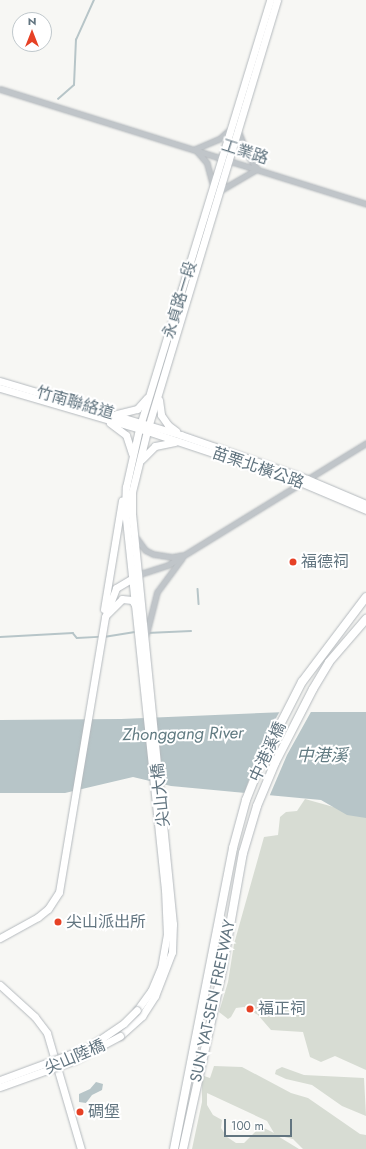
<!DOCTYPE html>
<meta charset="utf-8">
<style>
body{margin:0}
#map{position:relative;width:366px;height:1149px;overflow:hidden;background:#f7f7f4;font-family:Jost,"Noto Sans TC",sans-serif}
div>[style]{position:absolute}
.green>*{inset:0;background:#d7dcd3}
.water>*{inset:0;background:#b7c5c8}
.pier>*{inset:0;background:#f7f7f4}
.stream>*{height:1.5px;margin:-0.75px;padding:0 0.75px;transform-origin:0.75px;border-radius:0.75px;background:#b7c5c8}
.roads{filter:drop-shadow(0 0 1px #b4b9bd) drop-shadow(0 0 1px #b4b9bd)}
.minor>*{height:5px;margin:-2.5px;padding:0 2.5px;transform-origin:2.5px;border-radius:2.5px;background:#c0c5c9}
.major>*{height:7px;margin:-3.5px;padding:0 3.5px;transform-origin:3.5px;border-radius:3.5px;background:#fff}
.highway>*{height:8px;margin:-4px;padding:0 4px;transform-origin:4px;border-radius:4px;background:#fff}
.bridges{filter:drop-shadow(0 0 1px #b4b9bd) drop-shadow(0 0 1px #b4b9bd)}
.major-bridge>*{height:7px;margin:-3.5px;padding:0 3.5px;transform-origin:3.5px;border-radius:3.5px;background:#fff}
.dots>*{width:11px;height:11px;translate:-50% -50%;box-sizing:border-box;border:2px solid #fff;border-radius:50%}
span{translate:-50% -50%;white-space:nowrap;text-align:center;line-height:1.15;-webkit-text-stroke:4px #fff;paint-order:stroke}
.street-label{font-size:16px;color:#627580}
.poi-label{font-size:16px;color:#627580}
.left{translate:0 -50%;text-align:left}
.water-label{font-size:17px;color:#617b82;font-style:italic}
.north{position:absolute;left:12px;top:12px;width:40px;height:40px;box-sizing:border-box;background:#fff;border:1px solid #c0c8cc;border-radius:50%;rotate:0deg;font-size:11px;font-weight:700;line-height:16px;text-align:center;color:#627580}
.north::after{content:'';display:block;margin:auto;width:14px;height:18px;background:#e64125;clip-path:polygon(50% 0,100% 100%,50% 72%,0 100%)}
.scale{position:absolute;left:224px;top:1119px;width:68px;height:18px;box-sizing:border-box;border:2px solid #627580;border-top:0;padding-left:5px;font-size:12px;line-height:14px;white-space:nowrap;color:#627580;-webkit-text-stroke:3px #fff;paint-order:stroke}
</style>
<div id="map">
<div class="green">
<i style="clip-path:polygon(305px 799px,366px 816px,366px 1070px,335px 1056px,321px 1062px,310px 1057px,303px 1032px,271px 1030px,258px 1015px,244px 1007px,236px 1008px,231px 1017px,228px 1019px,219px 1012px,228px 982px,234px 944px,264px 837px,278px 835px,280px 817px,286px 812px,297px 811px)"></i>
<i style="clip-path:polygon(evenodd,214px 1066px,242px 1067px,291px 1093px,308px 1098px,360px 1134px,366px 1135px,366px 1149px,303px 1149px,293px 1139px,276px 1135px,299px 1149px,192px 1149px,202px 1102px,202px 1080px,204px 1076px,210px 1078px,214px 1066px,207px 1093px,267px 1121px,274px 1133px,264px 1128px,257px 1130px,244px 1143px,236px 1143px,227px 1137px,221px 1128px,222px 1120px,213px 1115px,207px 1105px,207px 1093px)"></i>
<i style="clip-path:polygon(282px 1067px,304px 1075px,364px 1078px,366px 1116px,342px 1106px,312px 1085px,286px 1079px,275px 1074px,276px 1070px)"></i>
</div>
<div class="water">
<i style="clip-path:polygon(286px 712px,366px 712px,366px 818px,347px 815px,321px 800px,171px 786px,133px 777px,65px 793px,0 793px,0 720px,121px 719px)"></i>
<i style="clip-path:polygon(96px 1082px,103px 1084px,102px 1090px,92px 1095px,86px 1103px,79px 1102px,79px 1094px,90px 1089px)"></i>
</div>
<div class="pier">
<i style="clip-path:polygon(312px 710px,287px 755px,269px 797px,244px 794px,262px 743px,280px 711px)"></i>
</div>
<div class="stream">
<i style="left:58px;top:99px;width:21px;rotate:-41deg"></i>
<i style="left:74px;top:85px;width:45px;rotate:-87.5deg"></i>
<i style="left:76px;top:40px;width:44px;rotate:-65.8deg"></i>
<i style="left:198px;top:589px;width:15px;rotate:86deg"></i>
<i style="left:147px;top:633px;width:44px;rotate:-2.6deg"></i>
<i style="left:0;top:637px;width:73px;rotate:-3.1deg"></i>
<i style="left:73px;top:633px;width:6px;rotate:51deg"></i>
<i style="left:77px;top:638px;width:21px;rotate:-3deg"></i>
<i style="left:104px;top:637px;width:31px;rotate:-9deg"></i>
</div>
<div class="roads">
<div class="minor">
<i style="left:0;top:89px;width:384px;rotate:17.4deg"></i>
<i style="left:213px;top:186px;width:24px;rotate:-105deg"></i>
<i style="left:207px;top:163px;width:18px;rotate:-131deg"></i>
<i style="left:195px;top:149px;width:26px;rotate:-23deg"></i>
<i style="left:219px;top:139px;width:13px;rotate:-42deg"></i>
<i style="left:221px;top:190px;width:42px;rotate:-30.3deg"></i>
<i style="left:257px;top:169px;width:18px;rotate:-124deg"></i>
<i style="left:247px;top:154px;width:25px;rotate:-111deg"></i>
<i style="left:135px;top:536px;width:17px;rotate:54deg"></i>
<i style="left:145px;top:550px;width:9px;rotate:27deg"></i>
<i style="left:153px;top:554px;width:19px;rotate:9deg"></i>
<i style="left:172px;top:557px;width:10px;rotate:-11deg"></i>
<i style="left:140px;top:574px;width:29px;rotate:-18deg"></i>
<i style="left:168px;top:565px;width:233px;rotate:-31.6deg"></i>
<i style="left:146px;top:635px;width:44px;rotate:-75.7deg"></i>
<i style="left:157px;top:592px;width:42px;rotate:-53.7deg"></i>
</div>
<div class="major">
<i style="left:0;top:381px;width:189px;rotate:16.6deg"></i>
<i style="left:181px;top:435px;width:133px;rotate:19.2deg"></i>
<i style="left:307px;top:479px;width:64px;rotate:23deg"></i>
<i style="left:0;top:388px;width:153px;rotate:16.3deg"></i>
<i style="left:147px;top:431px;width:161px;rotate:18.4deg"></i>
<i style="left:300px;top:482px;width:72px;rotate:23deg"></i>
<i style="left:159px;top:400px;width:15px;rotate:82deg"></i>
<i style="left:161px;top:415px;width:12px;rotate:55deg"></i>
<i style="left:168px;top:425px;width:10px;rotate:37deg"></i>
<i style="left:117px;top:414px;width:21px;rotate:-14deg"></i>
<i style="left:137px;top:409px;width:15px;rotate:-48deg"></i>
<i style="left:110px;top:423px;width:20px;rotate:37deg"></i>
<i style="left:126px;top:435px;width:20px;rotate:72deg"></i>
<i style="left:142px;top:459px;width:18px;rotate:-45deg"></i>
<i style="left:155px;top:446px;width:20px;rotate:-11deg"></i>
<i style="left:104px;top:609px;width:110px;rotate:-80.6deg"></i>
<i style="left:107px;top:614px;width:21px;rotate:-45deg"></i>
<i style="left:122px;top:599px;width:10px;rotate:6deg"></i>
<i style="left:132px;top:600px;width:6px;rotate:59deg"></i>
<i style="left:0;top:938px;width:43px;rotate:-28.9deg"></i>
<i style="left:38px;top:917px;width:13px;rotate:-39deg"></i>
<i style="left:48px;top:909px;width:20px;rotate:-57deg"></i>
<i style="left:59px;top:892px;width:279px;rotate:-80.5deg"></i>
<i style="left:105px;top:617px;width:31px;rotate:-69deg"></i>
<i style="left:116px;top:588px;width:23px;rotate:-31deg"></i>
<i style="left:0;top:985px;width:47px;rotate:42.4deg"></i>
<i style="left:35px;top:1017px;width:20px;rotate:53deg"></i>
<i style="left:47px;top:1033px;width:121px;rotate:73.7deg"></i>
<i style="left:137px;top:1010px;width:24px;rotate:-54deg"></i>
<i style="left:151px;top:991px;width:25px;rotate:-67deg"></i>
<i style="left:161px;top:968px;width:34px;rotate:-80deg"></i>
<i style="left:167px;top:935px;width:45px;rotate:-92.5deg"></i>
<i style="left:165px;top:890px;width:382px;rotate:-96deg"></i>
<i style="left:125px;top:510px;width:23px;rotate:-88deg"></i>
<i style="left:126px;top:487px;width:59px;rotate:-77.4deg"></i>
<i style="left:139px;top:429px;width:449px;rotate:-73deg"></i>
<i style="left:120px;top:1036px;width:30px;rotate:-42deg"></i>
<i style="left:142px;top:1016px;width:24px;rotate:-57deg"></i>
<i style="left:155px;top:996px;width:47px;rotate:-68.9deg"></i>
<i style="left:172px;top:952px;width:28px;rotate:-88deg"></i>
<i style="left:173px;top:924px;width:411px;rotate:-95.7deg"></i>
<i style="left:132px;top:515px;width:23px;rotate:-90deg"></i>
<i style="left:132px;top:492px;width:63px;rotate:-76.2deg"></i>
<i style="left:147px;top:431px;width:450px;rotate:-73.2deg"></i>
</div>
<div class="highway">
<i style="left:174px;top:1149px;width:307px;rotate:-78.9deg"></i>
<i style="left:233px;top:848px;width:50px;rotate:-74.8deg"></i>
<i style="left:246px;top:800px;width:43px;rotate:-68.2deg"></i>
<i style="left:262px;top:760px;width:88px;rotate:-62.9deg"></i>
<i style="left:302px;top:682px;width:106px;rotate:-53deg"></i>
<i style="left:183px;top:1149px;width:177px;rotate:-77.6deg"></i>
<i style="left:221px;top:976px;width:125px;rotate:-79.9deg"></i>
<i style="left:243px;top:853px;width:49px;rotate:-73.4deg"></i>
<i style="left:257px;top:806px;width:47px;rotate:-67.3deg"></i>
<i style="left:275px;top:763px;width:83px;rotate:-62.8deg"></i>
<i style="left:313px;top:689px;width:31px;rotate:-59deg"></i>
<i style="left:329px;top:662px;width:57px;rotate:-49.3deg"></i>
</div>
</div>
<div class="bridges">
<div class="major-bridge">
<i style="left:0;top:1080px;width:95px;rotate:-20.3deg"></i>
<i style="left:89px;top:1047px;width:42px;rotate:-34.4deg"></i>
<i style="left:124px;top:1023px;width:18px;rotate:-45deg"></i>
<i style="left:0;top:1087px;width:80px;rotate:-19.8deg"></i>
<i style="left:75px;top:1060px;width:51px;rotate:-28.1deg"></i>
</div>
</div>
<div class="dots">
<i style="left:293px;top:562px;background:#e64125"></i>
<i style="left:58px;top:922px;background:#e64125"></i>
<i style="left:250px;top:1009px;background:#e64125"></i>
<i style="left:80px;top:1112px;background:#e64125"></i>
</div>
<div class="street-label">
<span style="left:245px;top:152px;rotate:18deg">工業路</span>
<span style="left:180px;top:300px;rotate:-73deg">永貞路一段</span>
<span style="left:75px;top:403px;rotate:16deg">竹南聯絡道</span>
<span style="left:258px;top:468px;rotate:19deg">苗栗北橫公路</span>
<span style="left:268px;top:752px;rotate:-65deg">中港溪橋</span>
<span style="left:161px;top:795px;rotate:-96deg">尖山大橋</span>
<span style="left:213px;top:1001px;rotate:-78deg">SUN YAT-SEN FREEWAY</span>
<span style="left:75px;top:1057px;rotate:-23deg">尖山陸橋</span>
</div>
<div class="poi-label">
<span class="left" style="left:301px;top:562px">福德祠</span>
<span class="left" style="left:66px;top:922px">尖山派出所</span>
<span class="left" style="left:258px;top:1009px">福正祠</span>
<span class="left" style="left:88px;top:1112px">碉堡</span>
</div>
<div class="water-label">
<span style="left:183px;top:734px;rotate:-1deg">Zhonggang River</span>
<span style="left:322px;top:756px">中港溪</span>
</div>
<div class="north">N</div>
<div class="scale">100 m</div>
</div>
